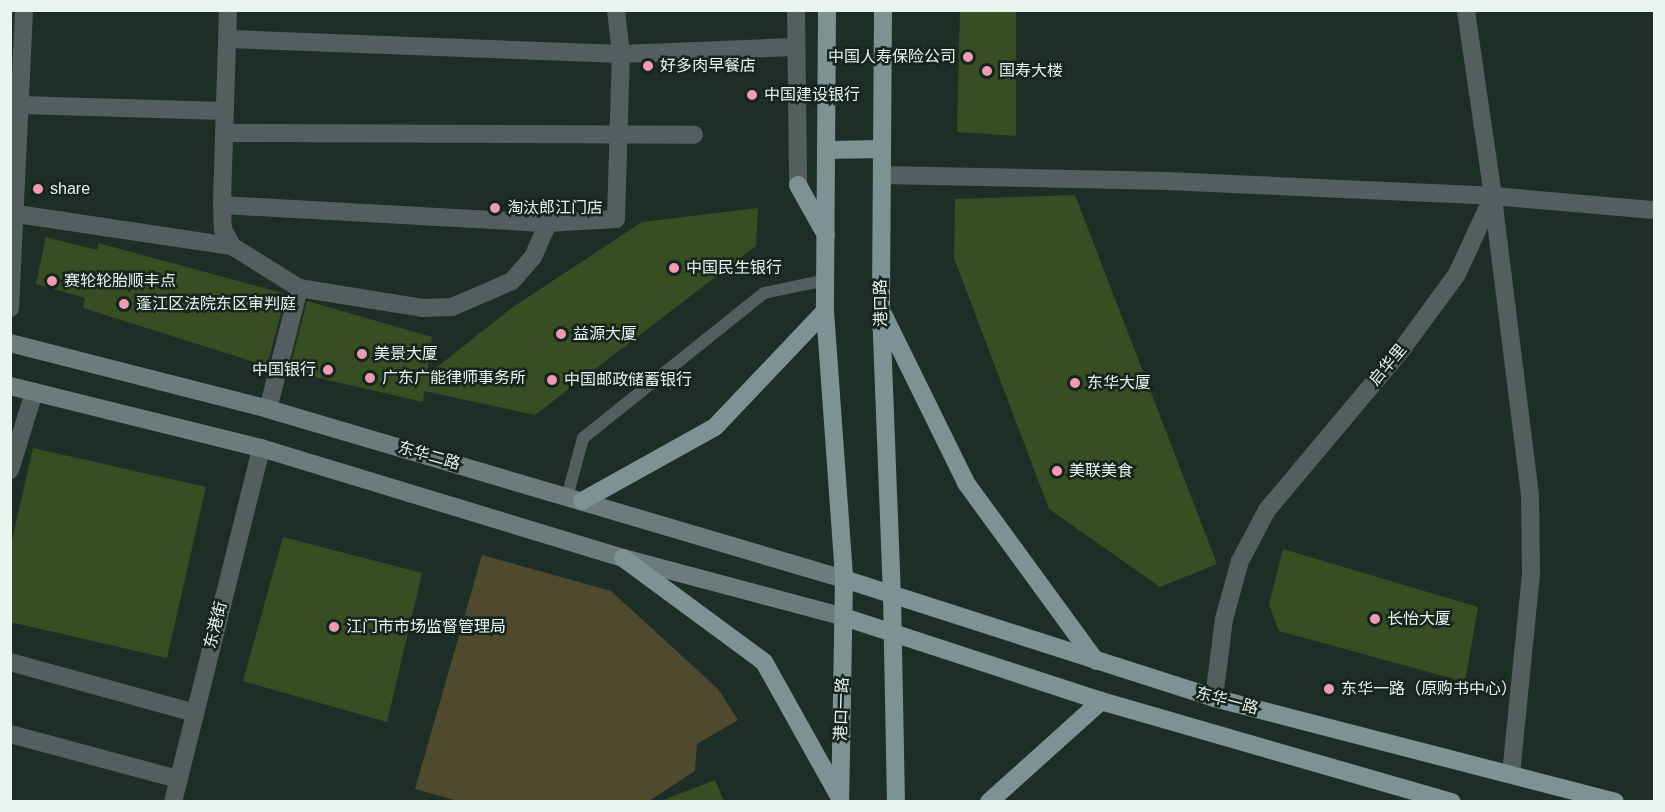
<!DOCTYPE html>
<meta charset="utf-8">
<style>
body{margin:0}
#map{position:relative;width:1665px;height:812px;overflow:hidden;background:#1d2e26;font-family:Arial,"Noto Sans SC",sans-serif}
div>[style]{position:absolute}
.green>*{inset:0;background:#4f4a2d}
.building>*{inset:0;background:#374e23}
.lane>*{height:12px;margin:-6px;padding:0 6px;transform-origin:6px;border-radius:6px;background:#545e5f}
.street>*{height:18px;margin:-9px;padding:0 9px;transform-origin:9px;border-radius:9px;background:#545e5f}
.secondary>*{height:18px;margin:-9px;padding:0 9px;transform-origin:9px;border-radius:9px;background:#6c7c7c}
.primary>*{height:18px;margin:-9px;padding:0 9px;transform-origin:9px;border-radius:9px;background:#7d9292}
.dots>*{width:16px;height:16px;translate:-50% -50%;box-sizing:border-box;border:3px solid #13251d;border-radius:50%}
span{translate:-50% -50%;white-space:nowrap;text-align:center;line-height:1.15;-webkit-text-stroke:5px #13251d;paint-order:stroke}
.poi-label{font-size:16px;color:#e9f4ef}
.right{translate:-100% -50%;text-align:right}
.left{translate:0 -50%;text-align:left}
.street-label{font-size:16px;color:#e9f4ef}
.frame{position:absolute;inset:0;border:12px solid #e9f4ef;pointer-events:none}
</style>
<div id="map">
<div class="green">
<i style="clip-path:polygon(482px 555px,611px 591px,718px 689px,738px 720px,697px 744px,695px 771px,649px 801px,458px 801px,415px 789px)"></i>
</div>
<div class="building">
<i style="clip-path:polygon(960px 10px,1016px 10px,1016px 136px,957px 132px)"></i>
<i style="clip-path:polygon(1075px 195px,1217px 564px,1160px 587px,1049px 509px,954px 258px,955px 199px)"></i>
<i style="clip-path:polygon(758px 208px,756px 246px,535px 415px,424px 391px,423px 402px,289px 371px,307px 301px,432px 337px,427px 375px,513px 307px,642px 222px)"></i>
<i style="clip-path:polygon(46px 237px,97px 250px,98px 243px,286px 294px,267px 366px,83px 308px,85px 298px,36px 284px)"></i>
<i style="clip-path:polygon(33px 448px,206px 487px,167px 658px,10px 622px,10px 549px)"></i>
<i style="clip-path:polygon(283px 537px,422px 573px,387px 722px,243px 681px)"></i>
<i style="clip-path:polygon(1283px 549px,1478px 607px,1465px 682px,1279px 631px,1269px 605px)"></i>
<i style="clip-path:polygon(715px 780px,724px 801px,663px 801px,663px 800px)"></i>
</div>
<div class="lane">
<i style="left:567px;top:497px;width:61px;rotate:-74.8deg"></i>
<i style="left:583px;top:438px;width:232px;rotate:-38.7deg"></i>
<i style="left:764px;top:293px;width:63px;rotate:-11.8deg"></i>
</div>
<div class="street">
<i style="left:228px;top:10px;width:195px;rotate:91.8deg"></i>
<i style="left:222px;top:205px;width:24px;rotate:88deg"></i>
<i style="left:223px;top:229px;width:19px;rotate:62deg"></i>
<i style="left:232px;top:246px;width:79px;rotate:32.1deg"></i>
<i style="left:299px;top:288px;width:125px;rotate:9.2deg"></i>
<i style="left:422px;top:308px;width:30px;rotate:-2deg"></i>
<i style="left:452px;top:307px;width:65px;rotate:-23.4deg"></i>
<i style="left:512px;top:281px;width:32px;rotate:-49deg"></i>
<i style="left:533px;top:257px;width:37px;rotate:-66deg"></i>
<i style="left:796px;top:10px;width:175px;rotate:89.3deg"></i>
<i style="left:228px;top:39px;width:393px;rotate:2.2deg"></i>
<i style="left:621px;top:54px;width:173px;rotate:-2.3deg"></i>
<i style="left:21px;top:105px;width:204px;rotate:1.7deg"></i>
<i style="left:224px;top:133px;width:470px;rotate:0.2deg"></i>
<i style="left:882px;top:175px;width:285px;rotate:1.2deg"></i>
<i style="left:1167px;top:181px;width:326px;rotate:2.6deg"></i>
<i style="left:1493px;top:196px;width:162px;rotate:5deg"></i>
<i style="left:1493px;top:198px;width:298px;rotate:82.9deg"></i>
<i style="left:1530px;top:494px;width:80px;rotate:89.3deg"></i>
<i style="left:1531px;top:574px;width:200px;rotate:95.7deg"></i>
<i style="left:222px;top:205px;width:326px;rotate:3.2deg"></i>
<i style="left:548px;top:223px;width:68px;rotate:-3.4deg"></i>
<i style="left:616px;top:219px;width:165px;rotate:-88.3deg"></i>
<i style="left:621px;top:54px;width:44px;rotate:-96.5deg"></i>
<i style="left:17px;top:214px;width:217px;rotate:8.5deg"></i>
<i style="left:10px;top:308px;width:298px;rotate:-87.3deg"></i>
<i style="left:268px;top:409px;width:125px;rotate:-75.6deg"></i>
<i style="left:10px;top:470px;width:82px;rotate:-72.9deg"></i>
<i style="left:10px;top:662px;width:192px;rotate:15.4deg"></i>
<i style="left:1214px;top:698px;width:80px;rotate:-82.8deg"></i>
<i style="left:1224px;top:619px;width:60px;rotate:-74.6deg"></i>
<i style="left:1240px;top:561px;width:58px;rotate:-62.1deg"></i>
<i style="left:1267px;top:510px;width:210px;rotate:-50deg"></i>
<i style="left:1402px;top:349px;width:93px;rotate:-53.7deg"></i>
<i style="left:1457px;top:274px;width:86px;rotate:-65.2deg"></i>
<i style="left:1493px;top:196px;width:188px;rotate:-98.3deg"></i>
<i style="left:10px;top:734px;width:174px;rotate:15deg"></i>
<i style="left:173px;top:802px;width:365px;rotate:-76deg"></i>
</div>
<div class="secondary">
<i style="left:10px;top:343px;width:266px;rotate:14.3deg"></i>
<i style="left:268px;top:409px;width:601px;rotate:16.44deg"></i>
<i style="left:10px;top:386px;width:259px;rotate:13.9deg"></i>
<i style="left:261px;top:448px;width:378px;rotate:16.9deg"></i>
<i style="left:623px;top:558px;width:229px;rotate:14.9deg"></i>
</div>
<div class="primary">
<i style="left:827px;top:10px;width:301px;rotate:90.4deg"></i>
<i style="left:825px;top:311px;width:269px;rotate:85.9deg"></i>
<i style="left:844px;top:579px;width:223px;rotate:91deg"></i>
<i style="left:883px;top:10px;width:300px;rotate:90.4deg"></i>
<i style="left:881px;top:310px;width:285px;rotate:87.8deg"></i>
<i style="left:892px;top:595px;width:207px;rotate:88.9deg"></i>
<i style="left:827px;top:150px;width:55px;rotate:-1deg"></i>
<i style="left:798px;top:185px;width:57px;rotate:60.8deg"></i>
<i style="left:884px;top:316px;width:186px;rotate:63.8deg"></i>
<i style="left:966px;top:483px;width:220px;rotate:53.9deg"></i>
<i style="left:582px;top:501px;width:152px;rotate:-29.1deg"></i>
<i style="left:715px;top:427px;width:160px;rotate:-46.5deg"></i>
<i style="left:623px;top:558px;width:175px;rotate:36.4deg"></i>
<i style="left:764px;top:662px;width:154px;rotate:60.8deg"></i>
<i style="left:844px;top:579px;width:389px;rotate:17.8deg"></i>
<i style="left:1214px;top:698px;width:414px;rotate:14.5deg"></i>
<i style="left:844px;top:617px;width:270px;rotate:18.1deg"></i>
<i style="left:1101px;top:701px;width:365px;rotate:16.1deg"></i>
<i style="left:989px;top:802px;width:151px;rotate:-42deg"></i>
</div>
<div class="dots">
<i style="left:968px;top:57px;background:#f19ab2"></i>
<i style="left:648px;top:66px;background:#f19ab2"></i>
<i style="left:987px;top:71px;background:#f19ab2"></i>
<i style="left:752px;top:95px;background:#f19ab2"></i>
<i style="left:38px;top:189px;background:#f19ab2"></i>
<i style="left:495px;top:208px;background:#f19ab2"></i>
<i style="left:674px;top:268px;background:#f19ab2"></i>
<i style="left:52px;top:281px;background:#f19ab2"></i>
<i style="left:124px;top:304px;background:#f19ab2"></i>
<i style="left:561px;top:334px;background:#f19ab2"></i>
<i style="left:362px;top:354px;background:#f19ab2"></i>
<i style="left:328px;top:370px;background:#f19ab2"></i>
<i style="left:370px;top:378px;background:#f19ab2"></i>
<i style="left:552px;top:380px;background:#f19ab2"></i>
<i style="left:1075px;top:383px;background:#f19ab2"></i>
<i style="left:1057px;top:471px;background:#f19ab2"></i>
<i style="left:1375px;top:619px;background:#f19ab2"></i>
<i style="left:334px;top:627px;background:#f19ab2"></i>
<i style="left:1329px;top:689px;background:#f19ab2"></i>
</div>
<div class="poi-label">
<span class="right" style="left:956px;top:57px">中国人寿保险公司</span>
<span class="left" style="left:660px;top:66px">好多肉早餐店</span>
<span class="left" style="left:999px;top:71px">国寿大楼</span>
<span class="left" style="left:764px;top:95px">中国建设银行</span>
<span class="left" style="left:50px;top:189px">share</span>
<span class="left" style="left:507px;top:208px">淘汰郎江门店</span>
<span class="left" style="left:686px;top:268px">中国民生银行</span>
<span class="left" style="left:64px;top:281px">赛轮轮胎顺丰点</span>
<span class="left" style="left:136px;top:304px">蓬江区法院东区审判庭</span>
<span class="left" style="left:573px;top:334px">益源大厦</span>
<span class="left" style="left:374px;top:354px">美景大厦</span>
<span class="right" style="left:316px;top:370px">中国银行</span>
<span class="left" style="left:382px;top:378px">广东广能律师事务所</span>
<span class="left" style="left:564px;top:380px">中国邮政储蓄银行</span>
<span class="left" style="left:1087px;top:383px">东华大厦</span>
<span class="left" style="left:1069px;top:471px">美联美食</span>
<span class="left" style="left:1387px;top:619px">长怡大厦</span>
<span class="left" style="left:346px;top:627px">江门市市场监督管理局</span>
<span class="left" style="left:1341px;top:689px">东华一路（原购书中心）</span>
</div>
<div class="street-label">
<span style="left:881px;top:303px;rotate:-91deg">港口路</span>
<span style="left:1388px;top:365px;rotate:-50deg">启华里</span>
<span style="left:429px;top:456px;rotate:16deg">东华二路</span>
<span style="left:216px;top:625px;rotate:-76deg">东港街</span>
<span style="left:1227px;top:701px;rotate:15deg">东华一路</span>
<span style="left:842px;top:709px;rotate:-88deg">港口一路</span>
</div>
<div class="frame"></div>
</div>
